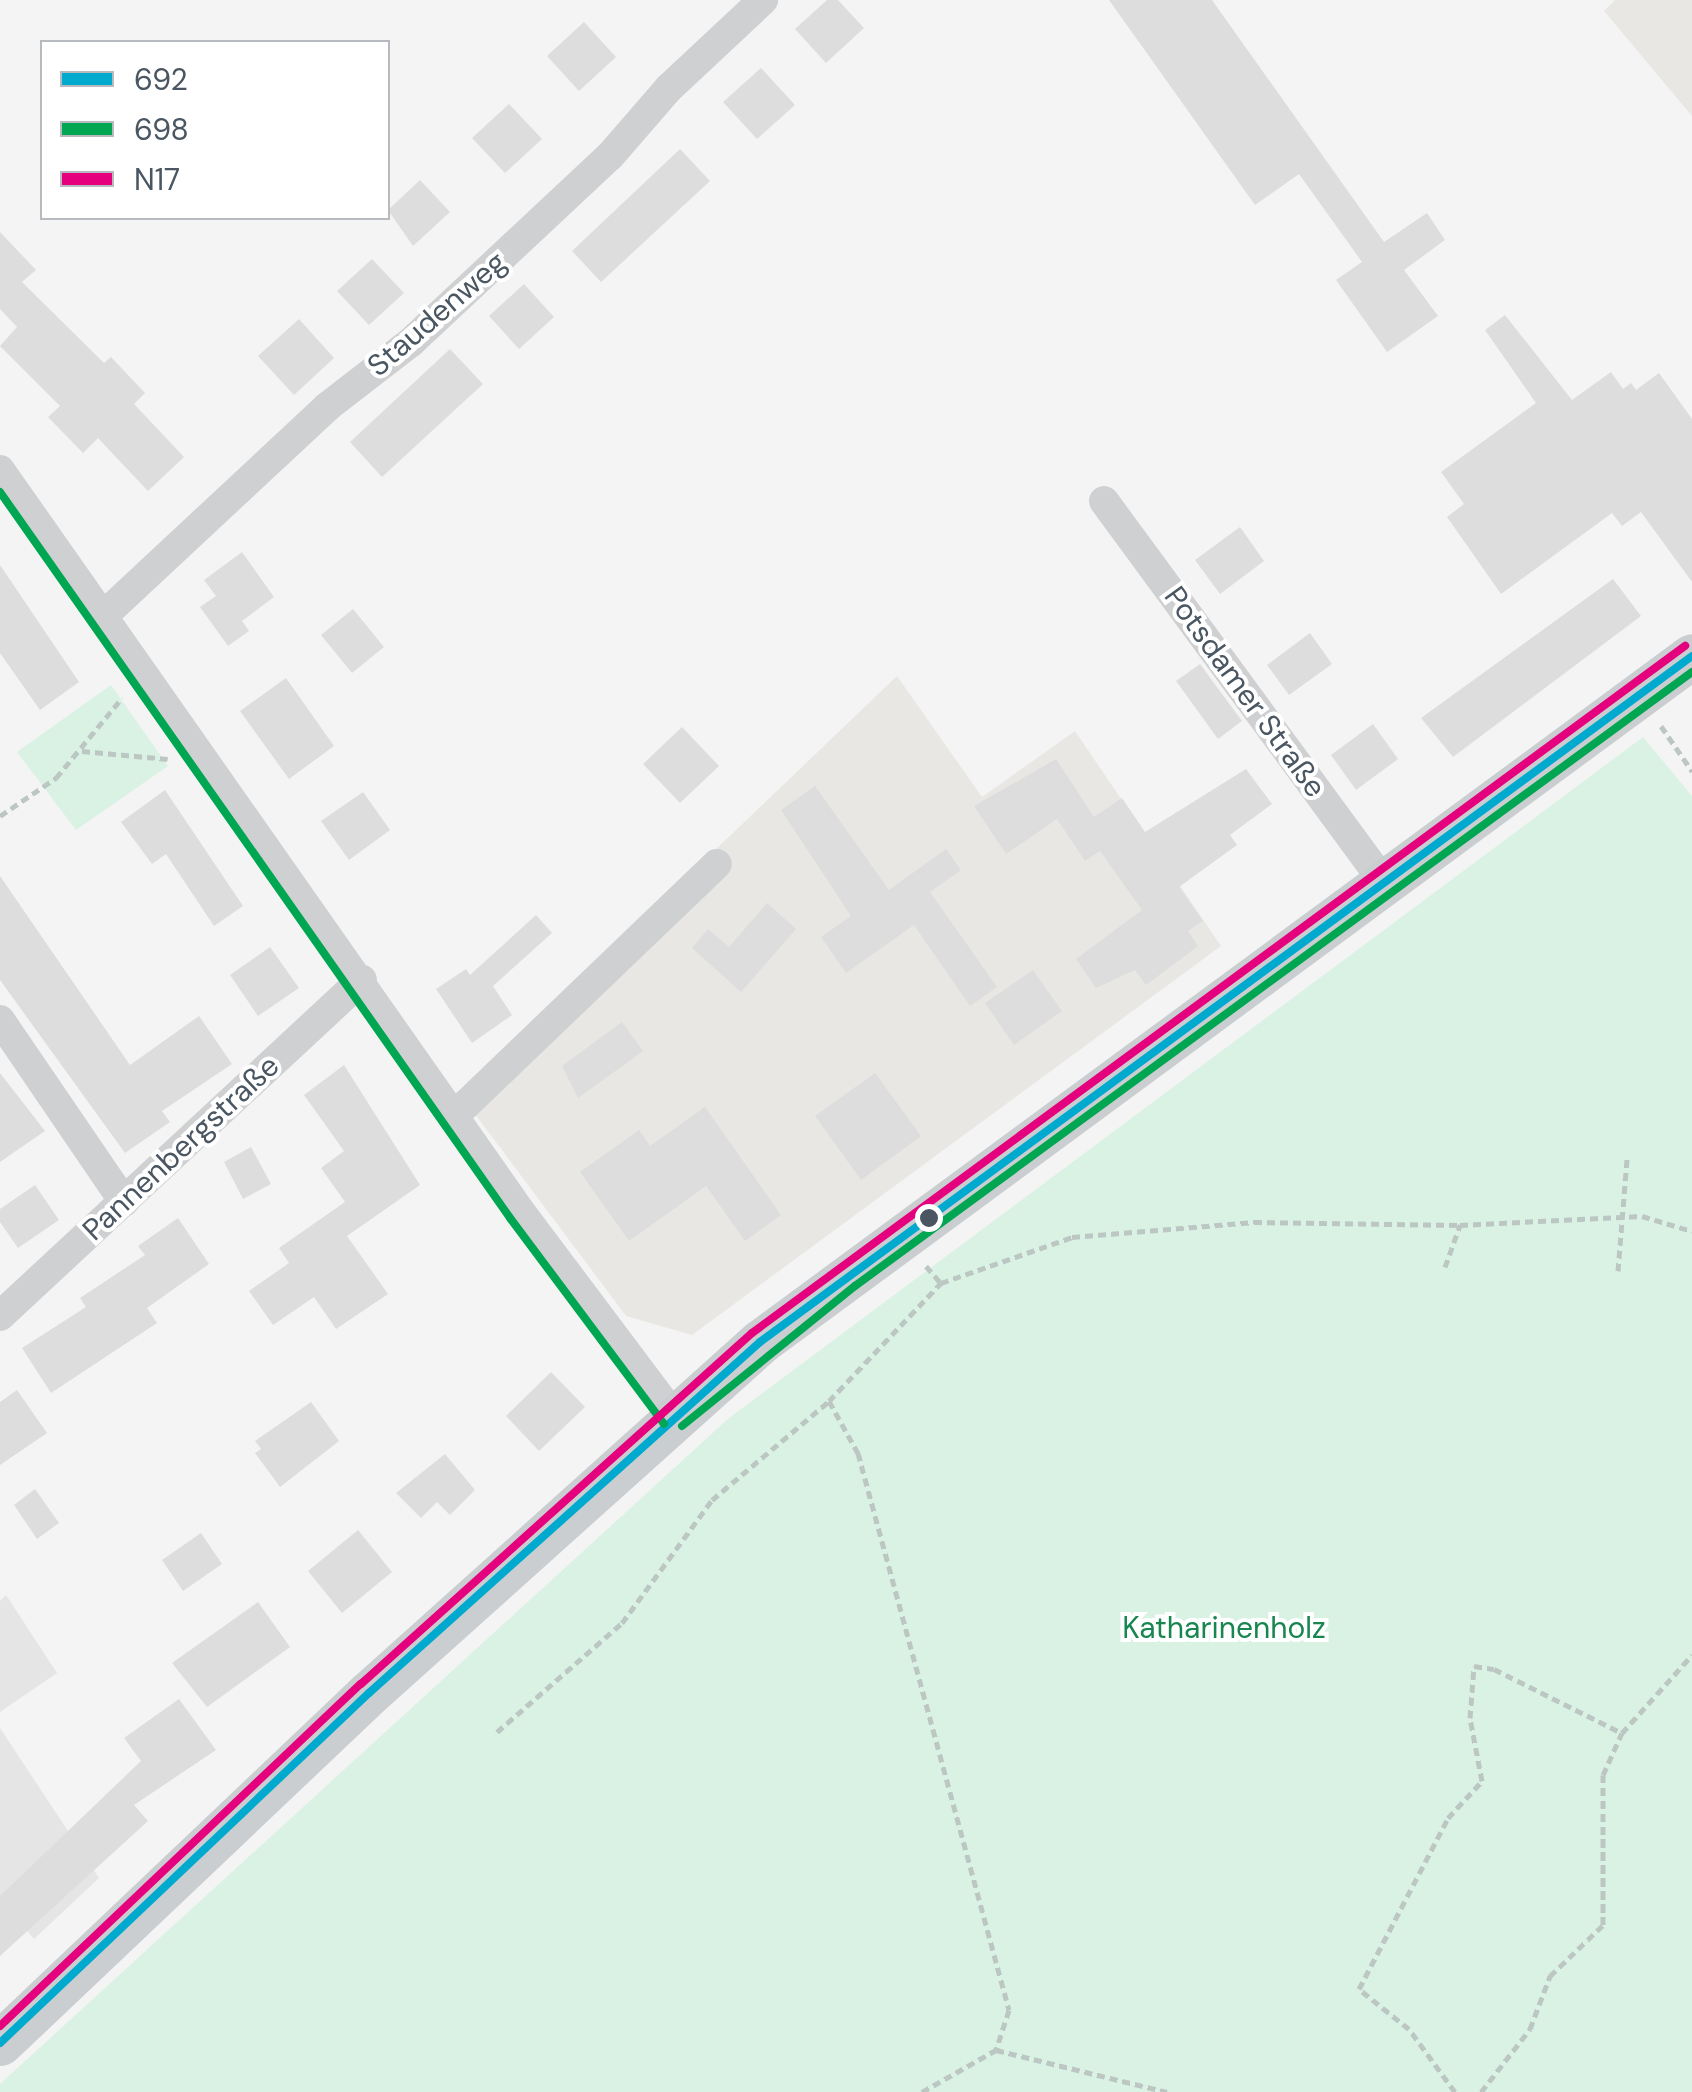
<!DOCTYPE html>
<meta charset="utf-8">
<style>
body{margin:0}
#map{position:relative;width:1692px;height:2092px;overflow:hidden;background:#f4f4f4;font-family:"DM Sans",sans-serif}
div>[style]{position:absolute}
.commercial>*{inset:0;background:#e8e7e3}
.education>*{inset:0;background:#e6e5e6}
.green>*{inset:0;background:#d9f2e3}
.building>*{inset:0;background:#ddddde}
.path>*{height:5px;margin-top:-2.5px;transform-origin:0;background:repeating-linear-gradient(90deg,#bcc7c4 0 8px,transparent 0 13px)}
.minor>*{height:30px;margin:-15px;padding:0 15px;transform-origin:15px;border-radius:15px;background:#ced0d2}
.primary>*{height:45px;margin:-22.5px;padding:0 22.5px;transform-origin:22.5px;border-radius:22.5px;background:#caced1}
.bus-1>*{height:8px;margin:-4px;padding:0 4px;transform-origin:4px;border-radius:4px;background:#00a9ce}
.bus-2>*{height:8px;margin:-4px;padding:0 4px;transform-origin:4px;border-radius:4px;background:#00a651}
.bus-3>*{height:8px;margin:-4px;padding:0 4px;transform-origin:4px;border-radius:4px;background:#e5007d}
.dots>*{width:28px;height:28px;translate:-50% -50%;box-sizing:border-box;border:5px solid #fff;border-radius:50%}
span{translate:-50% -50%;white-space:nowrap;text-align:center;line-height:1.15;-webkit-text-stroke:8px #fff;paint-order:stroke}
.street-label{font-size:30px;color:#4a5661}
.park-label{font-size:30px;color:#17864f}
.legend{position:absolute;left:40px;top:40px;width:350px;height:180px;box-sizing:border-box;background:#fff;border:2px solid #b7bbc0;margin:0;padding:12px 18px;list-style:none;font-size:30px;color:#4a5661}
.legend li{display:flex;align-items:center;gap:20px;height:50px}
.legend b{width:50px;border:2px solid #b7bbc0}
</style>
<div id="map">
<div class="commercial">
<i style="clip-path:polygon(1615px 0,1692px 0,1692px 116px,1604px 11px)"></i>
<i style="clip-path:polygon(897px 676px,982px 797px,1075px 731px,1221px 946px,692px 1335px,626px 1316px,460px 1094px)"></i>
</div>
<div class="education">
<i style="clip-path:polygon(6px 1595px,57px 1673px,0 1712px,0 1601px)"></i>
<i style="clip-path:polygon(0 1728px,99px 1878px,34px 1939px,0 1899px)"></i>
</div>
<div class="green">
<i style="clip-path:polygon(111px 685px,168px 766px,76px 830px,17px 752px)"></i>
<i style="clip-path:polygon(1643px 737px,1692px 796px,1692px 2092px,0 2092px,0 2084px,729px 1418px)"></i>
</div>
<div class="building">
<i style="clip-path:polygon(827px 0,838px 0,864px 28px,826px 63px,795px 29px)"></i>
<i style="clip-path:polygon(1109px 0,1212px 0,1384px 242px,1427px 213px,1445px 240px,1404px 270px,1438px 316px,1387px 352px,1336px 280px,1362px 262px,1299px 174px,1255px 205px)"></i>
<i style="clip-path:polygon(584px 22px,616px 57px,579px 91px,547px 56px)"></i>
<i style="clip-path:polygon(761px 68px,795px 105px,757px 139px,723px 102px)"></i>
<i style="clip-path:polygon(509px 104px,542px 139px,505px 173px,472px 138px)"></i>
<i style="clip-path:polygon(680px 149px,710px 181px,601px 282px,572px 251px)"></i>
<i style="clip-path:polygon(420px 180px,450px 212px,413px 246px,388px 210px)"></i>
<i style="clip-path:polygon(0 232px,36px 270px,22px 282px,104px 363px,111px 357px,145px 393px,134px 404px,184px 457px,148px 491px,98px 438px,83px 453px,48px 417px,60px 406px,0 346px,17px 327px,0 309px)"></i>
<i style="clip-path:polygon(372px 259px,404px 293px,369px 325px,337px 291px)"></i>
<i style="clip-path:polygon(524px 284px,554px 317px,519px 349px,489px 316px)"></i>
<i style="clip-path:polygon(1505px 315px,1572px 400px,1611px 372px,1623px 389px,1631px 383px,1636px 390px,1659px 373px,1692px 419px,1692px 582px,1641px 512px,1622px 526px,1612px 513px,1501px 594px,1447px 517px,1464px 504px,1441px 472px,1536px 403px,1485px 330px)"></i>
<i style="clip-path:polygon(299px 319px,334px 358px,294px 395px,258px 356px)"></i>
<i style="clip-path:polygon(450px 349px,483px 384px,382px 477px,350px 442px)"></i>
<i style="clip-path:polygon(1240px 527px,1264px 561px,1220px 594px,1195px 560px)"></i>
<i style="clip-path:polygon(242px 552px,274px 597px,242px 621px,249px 631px,228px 646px,200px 607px,216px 596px,204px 580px)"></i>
<i style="clip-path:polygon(0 565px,79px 682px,40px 710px,0 653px)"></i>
<i style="clip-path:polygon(1613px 579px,1641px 616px,1453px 757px,1421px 718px)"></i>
<i style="clip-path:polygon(353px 609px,384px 647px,352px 673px,321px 635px)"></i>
<i style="clip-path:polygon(1310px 633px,1332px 664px,1289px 695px,1267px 665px)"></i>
<i style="clip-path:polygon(1200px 664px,1242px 721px,1218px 739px,1176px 681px)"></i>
<i style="clip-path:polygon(286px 678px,334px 746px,289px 779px,240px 711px)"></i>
<i style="clip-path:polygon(1373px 724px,1398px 759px,1356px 790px,1331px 755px)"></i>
<i style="clip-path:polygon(682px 727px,719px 766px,680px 803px,643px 764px)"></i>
<i style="clip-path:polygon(1056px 759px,1094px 817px,1122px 798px,1145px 832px,1246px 769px,1272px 804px,1230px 835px,1237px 845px,1179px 887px,1203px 921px,1188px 931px,1198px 946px,1146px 985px,1135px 970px,1096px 988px,1076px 959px,1142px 910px,1100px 851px,1085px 861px,1057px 819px,1006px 854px,974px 806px)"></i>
<i style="clip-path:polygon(815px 786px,889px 890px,946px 849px,961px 870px,930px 892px,997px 987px,970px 1006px,914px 925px,846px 973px,821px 937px,851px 916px,781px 810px)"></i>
<i style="clip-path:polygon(165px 790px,243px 906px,214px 926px,166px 854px,152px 864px,121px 822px)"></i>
<i style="clip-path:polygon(363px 792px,390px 830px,349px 860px,321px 821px)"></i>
<i style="clip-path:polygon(0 876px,130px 1065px,199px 1016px,232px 1064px,162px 1111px,170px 1122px,125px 1153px,0 980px)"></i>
<i style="clip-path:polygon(767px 903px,796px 929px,741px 992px,692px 948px,708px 929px,729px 947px)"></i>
<i style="clip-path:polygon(536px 915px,552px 933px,493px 986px,512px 1015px,472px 1043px,436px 989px,466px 969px,470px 975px)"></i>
<i style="clip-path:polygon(270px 947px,299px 988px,258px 1016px,230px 975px)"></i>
<i style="clip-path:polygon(1033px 970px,1062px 1011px,1014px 1045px,985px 1003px)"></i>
<i style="clip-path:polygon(622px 1022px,643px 1051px,578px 1098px,562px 1066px)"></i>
<i style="clip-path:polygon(344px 1065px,420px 1185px,347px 1236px,388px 1294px,336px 1329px,314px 1297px,273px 1325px,249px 1291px,289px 1263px,279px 1248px,345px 1202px,321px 1168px,344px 1151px,304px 1095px)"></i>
<i style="clip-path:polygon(0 1073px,45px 1131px,0 1162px)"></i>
<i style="clip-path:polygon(875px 1073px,921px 1136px,861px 1180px,815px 1116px)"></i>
<i style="clip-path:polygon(705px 1107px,781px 1215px,745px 1241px,706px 1186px,629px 1241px,580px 1172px,639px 1130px,650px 1146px)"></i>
<i style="clip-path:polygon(251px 1147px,271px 1184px,243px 1199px,224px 1162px)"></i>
<i style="clip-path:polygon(35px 1185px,59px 1220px,18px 1248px,0 1222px,0 1209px)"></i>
<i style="clip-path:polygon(178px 1218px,209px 1264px,147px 1308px,157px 1323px,51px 1393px,22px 1348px,86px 1307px,80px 1298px,145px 1255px,138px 1246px)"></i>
<i style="clip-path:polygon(551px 1372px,585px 1407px,539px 1451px,506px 1416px)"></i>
<i style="clip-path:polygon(17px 1390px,47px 1433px,0 1465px,0 1402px)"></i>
<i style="clip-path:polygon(311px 1402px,339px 1441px,280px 1487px,255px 1453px,261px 1449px,255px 1441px)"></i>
<i style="clip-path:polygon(445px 1454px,475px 1490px,450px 1515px,437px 1502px,421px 1518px,396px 1493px)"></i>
<i style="clip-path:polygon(35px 1489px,59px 1523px,37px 1539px,14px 1505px)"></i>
<i style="clip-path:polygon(358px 1530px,392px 1572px,342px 1613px,308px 1571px)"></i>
<i style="clip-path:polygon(201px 1533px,222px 1564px,183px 1591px,162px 1560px)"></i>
<i style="clip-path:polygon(258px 1602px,290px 1647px,207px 1707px,172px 1663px)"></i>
<i style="clip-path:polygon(179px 1699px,216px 1750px,134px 1805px,148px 1821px,0 1956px,0 1896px,141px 1761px,124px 1738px)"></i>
</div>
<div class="path">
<i style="left:1661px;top:726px;width:55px;rotate:55.4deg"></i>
<i style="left:82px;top:751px;width:86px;rotate:5.3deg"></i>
<i style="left:0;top:816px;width:68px;rotate:-34.2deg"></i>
<i style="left:56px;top:778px;width:104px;rotate:-50.5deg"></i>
<i style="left:926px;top:1266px;width:23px;rotate:49deg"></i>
<i style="left:941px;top:1283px;width:139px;rotate:-19.3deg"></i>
<i style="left:1072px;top:1237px;width:183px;rotate:-4.7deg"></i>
<i style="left:1254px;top:1222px;width:206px;rotate:0.8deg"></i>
<i style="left:1460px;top:1225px;width:182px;rotate:-2.8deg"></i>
<i style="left:1642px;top:1216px;width:52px;rotate:16.7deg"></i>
<i style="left:1445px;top:1267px;width:45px;rotate:-70.3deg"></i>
<i style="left:1618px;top:1271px;width:113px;rotate:-85.4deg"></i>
<i style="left:829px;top:1401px;width:60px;rotate:60.9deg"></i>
<i style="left:858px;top:1453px;width:577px;rotate:74.83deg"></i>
<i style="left:1009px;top:2010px;width:42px;rotate:108deg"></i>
<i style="left:497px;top:1732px;width:166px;rotate:-41.1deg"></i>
<i style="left:622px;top:1623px;width:152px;rotate:-53.8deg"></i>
<i style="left:712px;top:1500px;width:153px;rotate:-40.2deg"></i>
<i style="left:829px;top:1401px;width:163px;rotate:-46.5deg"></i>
<i style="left:922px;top:2092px;width:85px;rotate:-29.6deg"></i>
<i style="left:996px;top:2050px;width:176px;rotate:13.8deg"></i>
<i style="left:1455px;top:2092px;width:78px;rotate:-126.1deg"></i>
<i style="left:1409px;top:2029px;width:64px;rotate:-141.3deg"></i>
<i style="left:1359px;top:1989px;width:193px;rotate:-62.5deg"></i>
<i style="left:1448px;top:1818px;width:50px;rotate:-47.4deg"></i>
<i style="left:1482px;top:1781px;width:64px;rotate:-100.8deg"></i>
<i style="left:1470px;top:1718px;width:52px;rotate:-85.6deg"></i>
<i style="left:1474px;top:1666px;width:20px;rotate:9deg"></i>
<i style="left:1494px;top:1669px;width:143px;rotate:26.6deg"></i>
<i style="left:1481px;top:2092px;width:80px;rotate:-52.1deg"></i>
<i style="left:1530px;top:2029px;width:57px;rotate:-69.3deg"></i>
<i style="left:1550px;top:1976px;width:74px;rotate:-43.9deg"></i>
<i style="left:1603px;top:1925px;width:150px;rotate:-90deg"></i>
<i style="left:1603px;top:1775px;width:46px;rotate:-65.7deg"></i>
<i style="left:1622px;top:1733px;width:105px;rotate:-48.1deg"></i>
</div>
<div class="minor">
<i style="left:0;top:470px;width:905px;rotate:54.94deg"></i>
<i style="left:520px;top:1211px;width:256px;rotate:53.1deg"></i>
<i style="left:1104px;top:501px;width:475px;rotate:53.7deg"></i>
<i style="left:102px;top:617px;width:308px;rotate:-43deg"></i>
<i style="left:327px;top:407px;width:106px;rotate:-37.7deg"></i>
<i style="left:411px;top:342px;width:272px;rotate:-43.1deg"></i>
<i style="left:610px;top:156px;width:90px;rotate:-49.1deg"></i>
<i style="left:669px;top:88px;width:129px;rotate:-43.1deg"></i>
<i style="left:0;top:1020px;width:220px;rotate:55.7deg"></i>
<i style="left:454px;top:1116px;width:364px;rotate:-43.8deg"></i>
<i style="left:0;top:1316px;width:494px;rotate:-42.9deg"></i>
</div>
<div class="primary">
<i style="left:0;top:2043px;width:509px;rotate:-43.49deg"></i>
<i style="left:369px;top:1693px;width:525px;rotate:-41.91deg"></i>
<i style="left:760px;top:1342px;width:1157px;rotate:-36.35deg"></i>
</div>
<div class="bus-1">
<i style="left:0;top:2043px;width:509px;rotate:-43.49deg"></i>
<i style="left:369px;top:1693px;width:525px;rotate:-41.91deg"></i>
<i style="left:760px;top:1342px;width:1157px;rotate:-36.35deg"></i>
</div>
<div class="bus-2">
<i style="left:0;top:492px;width:887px;rotate:54.91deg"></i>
<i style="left:510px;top:1218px;width:257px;rotate:53.2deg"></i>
<i style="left:682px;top:1426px;width:223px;rotate:-39deg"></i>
<i style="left:855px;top:1286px;width:1038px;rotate:-36.26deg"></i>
</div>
<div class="bus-3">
<i style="left:0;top:2026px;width:497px;rotate:-43.5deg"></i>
<i style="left:361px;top:1684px;width:525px;rotate:-41.91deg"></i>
<i style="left:752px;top:1333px;width:1159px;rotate:-36.37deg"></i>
</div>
<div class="dots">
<i style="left:929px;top:1218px;background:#4a5661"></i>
</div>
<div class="street-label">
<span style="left:437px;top:314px;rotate:-41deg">Staudenweg</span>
<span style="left:1245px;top:692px;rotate:54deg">Potsdamer Straße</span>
<span style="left:181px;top:1148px;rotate:-43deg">Pannenbergstraße</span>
</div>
<div class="park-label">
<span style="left:1224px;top:1628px">Katharinenholz</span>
</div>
<ul class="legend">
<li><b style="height:12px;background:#00a9ce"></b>692</li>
<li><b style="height:12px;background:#00a651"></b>698</li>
<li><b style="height:12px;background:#e5007d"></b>N17</li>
</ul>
</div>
